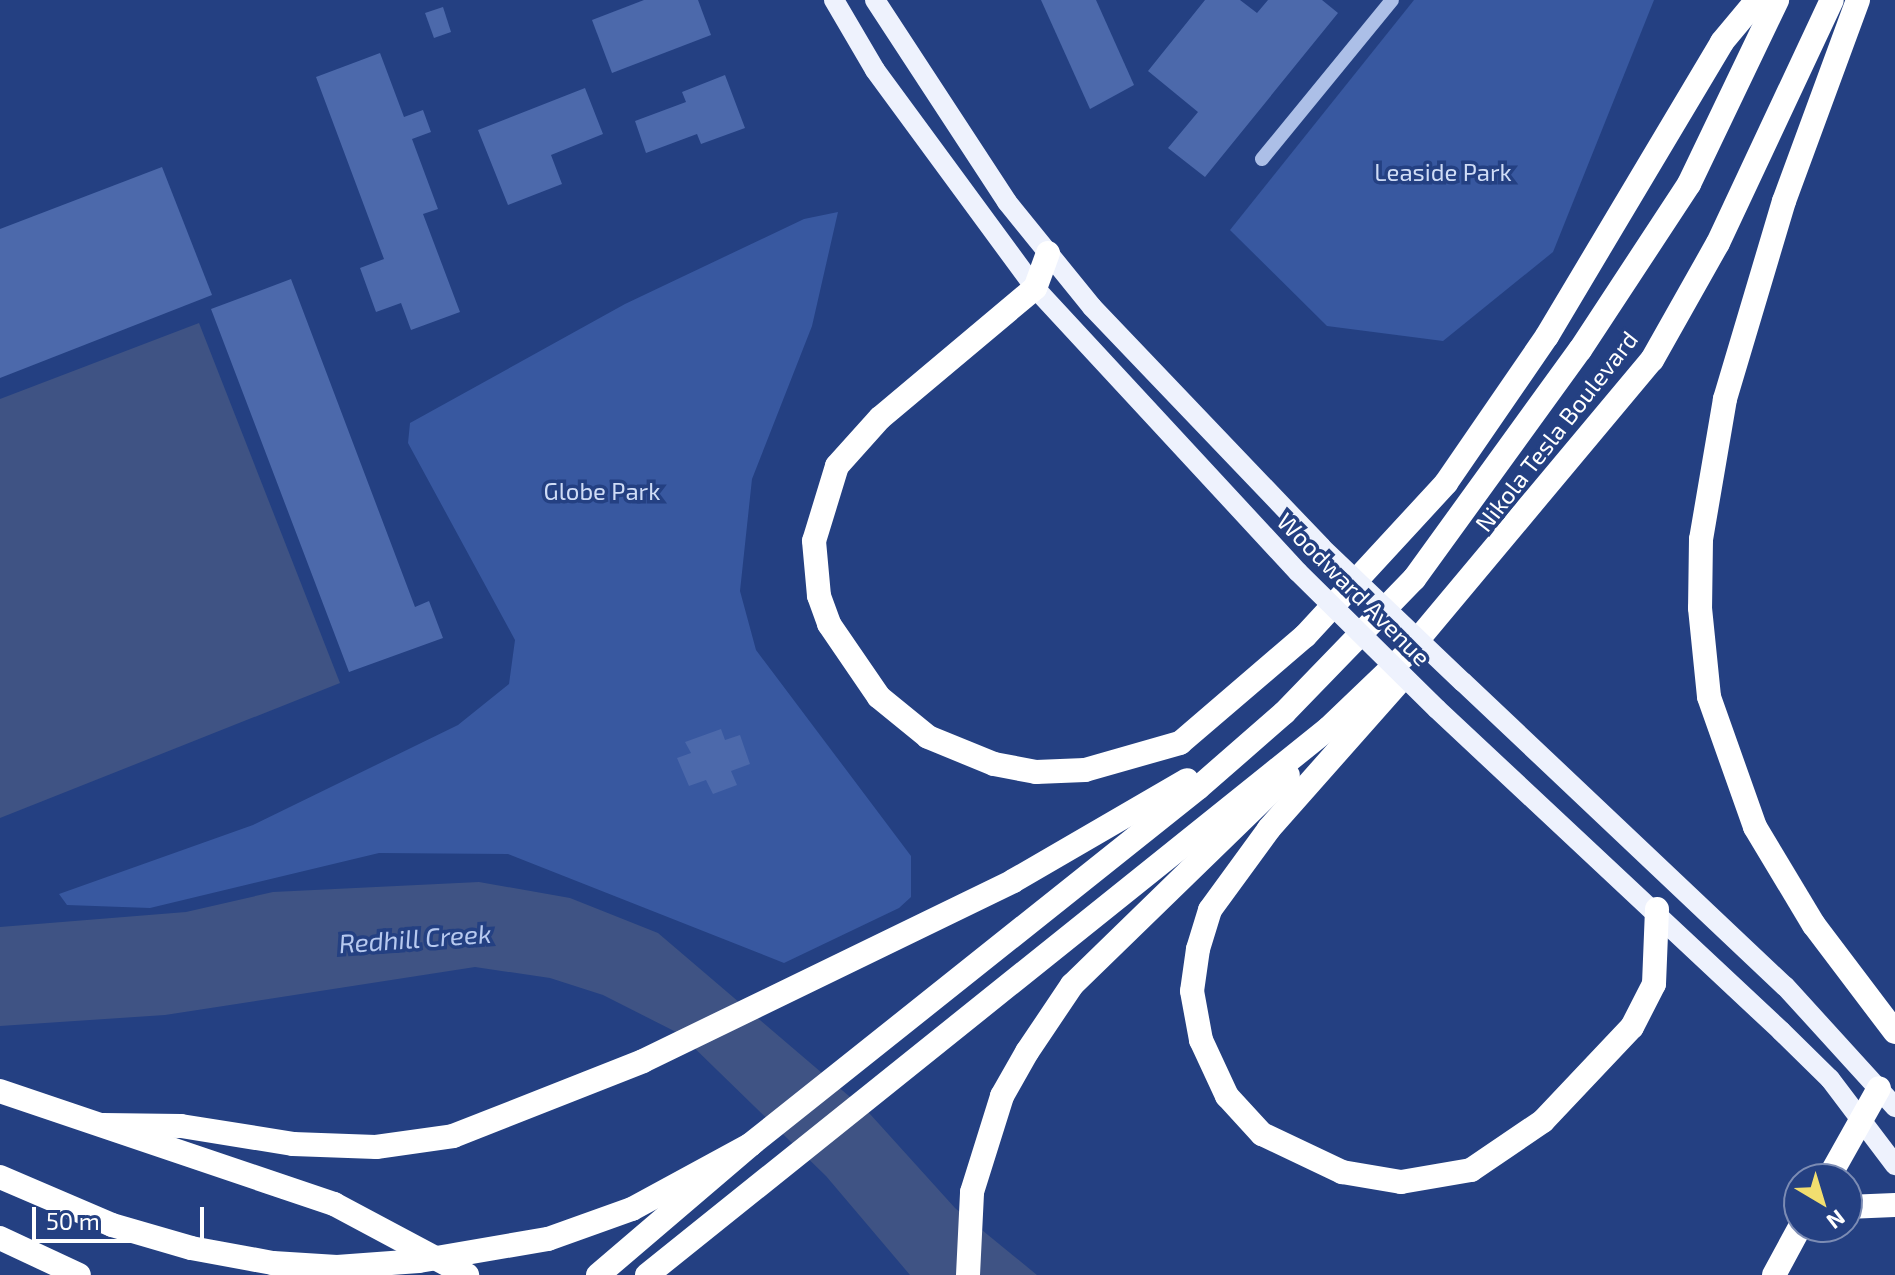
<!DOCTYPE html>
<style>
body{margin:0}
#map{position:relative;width:1895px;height:1275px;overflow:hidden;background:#244082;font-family:"Exo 2",sans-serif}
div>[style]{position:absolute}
.green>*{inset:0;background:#3858a0}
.water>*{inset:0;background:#3f5384}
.building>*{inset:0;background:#4c69ab}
.minor>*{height:14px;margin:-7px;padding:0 7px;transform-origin:7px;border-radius:7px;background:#acbfe7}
.major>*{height:20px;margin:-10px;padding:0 10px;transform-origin:10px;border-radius:10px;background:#eef2fd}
.highway>*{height:24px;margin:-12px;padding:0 12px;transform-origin:12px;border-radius:12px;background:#fff}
.major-bridge>*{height:20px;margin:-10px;padding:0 10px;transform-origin:10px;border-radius:10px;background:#eef2fd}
.highway-bridge>*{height:24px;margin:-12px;padding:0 12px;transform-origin:12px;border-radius:12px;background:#fff}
span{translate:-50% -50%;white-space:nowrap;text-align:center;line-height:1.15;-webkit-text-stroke:7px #244082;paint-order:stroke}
.park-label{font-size:24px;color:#cfdcf6}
.street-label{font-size:24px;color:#fff}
.water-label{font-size:26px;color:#b7c9ef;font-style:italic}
.north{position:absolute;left:1783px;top:1163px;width:80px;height:80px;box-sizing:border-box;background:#244082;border:2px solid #7c8cb4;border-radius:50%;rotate:142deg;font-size:22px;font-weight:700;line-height:32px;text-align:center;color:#fff}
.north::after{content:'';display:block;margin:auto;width:28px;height:36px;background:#f2de6f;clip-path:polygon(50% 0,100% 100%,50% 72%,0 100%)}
.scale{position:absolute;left:32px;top:1207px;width:172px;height:36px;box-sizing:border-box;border:4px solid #fff;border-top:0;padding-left:10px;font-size:24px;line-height:28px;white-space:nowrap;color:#fff;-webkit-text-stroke:6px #244082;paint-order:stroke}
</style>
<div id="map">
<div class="green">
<i style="clip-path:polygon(1414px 0,1654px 0,1553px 252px,1443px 341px,1327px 326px,1230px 230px)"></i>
<i style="clip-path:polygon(838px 212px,812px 326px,752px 479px,740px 591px,756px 650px,911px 856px,911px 897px,899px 908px,784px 963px,508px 854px,379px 853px,150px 908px,67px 905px,59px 894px,253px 825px,458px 725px,509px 684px,515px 640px,408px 443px,410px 423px,625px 304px,804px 219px)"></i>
</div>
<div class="water">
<i style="clip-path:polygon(199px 323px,340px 683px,0 818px,0 399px)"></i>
<i style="clip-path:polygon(479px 882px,570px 898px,658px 933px,870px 1114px,955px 1208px,1037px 1275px,910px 1275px,826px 1176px,680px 1034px,603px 995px,550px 978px,475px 967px,165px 1015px,0 1026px,0 927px,186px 912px,273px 892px)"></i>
</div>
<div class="building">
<i style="clip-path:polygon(644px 0,698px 0,711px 35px,612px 73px,592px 20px)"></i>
<i style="clip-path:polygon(1041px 0,1096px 0,1134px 85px,1090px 109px)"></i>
<i style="clip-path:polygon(1205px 0,1240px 0,1257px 13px,1268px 0,1322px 0,1338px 13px,1205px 177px,1168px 148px,1198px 112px,1148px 71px)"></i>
<i style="clip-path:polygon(443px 7px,451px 32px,434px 38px,425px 13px)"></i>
<i style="clip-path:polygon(380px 53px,404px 117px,423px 110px,431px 132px,412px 139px,438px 209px,423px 214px,460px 312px,411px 330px,401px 303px,376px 312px,360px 268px,384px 259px,316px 77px)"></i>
<i style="clip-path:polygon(725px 75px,745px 128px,701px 144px,697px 134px,646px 153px,635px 121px,686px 102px,682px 92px)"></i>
<i style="clip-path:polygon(585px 88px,603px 134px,551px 155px,562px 184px,508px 205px,478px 130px)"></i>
<i style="clip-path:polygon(162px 167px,212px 295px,0 378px,0 229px)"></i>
<i style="clip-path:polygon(291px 279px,415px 607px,429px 601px,443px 638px,349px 672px,211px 309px)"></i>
<i style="clip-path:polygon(721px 729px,725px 740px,740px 735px,750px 764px,731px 771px,737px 785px,713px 794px,706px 780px,689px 786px,677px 758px,691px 753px,685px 742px)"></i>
</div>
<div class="minor">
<i style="left:1262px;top:159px;width:205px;rotate:-50.7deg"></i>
</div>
<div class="major">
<i style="left:834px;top:0;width:81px;rotate:59.6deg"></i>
<i style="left:875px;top:70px;width:270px;rotate:53.7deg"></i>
<i style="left:1035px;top:288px;width:387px;rotate:47.2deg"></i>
<i style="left:875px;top:0;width:241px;rotate:56.8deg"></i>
<i style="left:1007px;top:202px;width:135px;rotate:51deg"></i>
<i style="left:1092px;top:307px;width:332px;rotate:46.3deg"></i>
<i style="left:1463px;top:682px;width:443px;rotate:43.4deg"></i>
<i style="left:1785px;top:986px;width:164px;rotate:47.7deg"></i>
<i style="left:1437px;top:709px;width:471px;rotate:43.1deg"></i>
<i style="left:1781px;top:1031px;width:69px;rotate:44.4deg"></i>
<i style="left:1830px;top:1079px;width:108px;rotate:52.9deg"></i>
</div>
<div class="highway">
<i style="left:1858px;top:0;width:214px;rotate:110.2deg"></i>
<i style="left:1784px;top:201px;width:207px;rotate:106.6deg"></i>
<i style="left:1725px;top:399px;width:142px;rotate:99.7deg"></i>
<i style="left:1701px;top:539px;width:69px;rotate:90.8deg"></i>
<i style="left:1700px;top:608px;width:89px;rotate:84.2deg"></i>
<i style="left:1709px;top:697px;width:138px;rotate:70.5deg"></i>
<i style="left:1755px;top:827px;width:114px;rotate:59deg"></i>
<i style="left:1814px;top:925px;width:134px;rotate:52.9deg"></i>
<i style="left:1048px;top:253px;width:37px;rotate:110deg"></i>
<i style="left:1035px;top:288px;width:202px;rotate:140deg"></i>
<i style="left:880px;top:418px;width:64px;rotate:131.9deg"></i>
<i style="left:837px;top:466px;width:78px;rotate:107deg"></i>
<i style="left:814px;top:541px;width:55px;rotate:84.8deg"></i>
<i style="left:819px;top:596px;width:30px;rotate:70deg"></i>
<i style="left:829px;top:624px;width:88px;rotate:55.6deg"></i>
<i style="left:879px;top:697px;width:63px;rotate:39.2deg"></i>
<i style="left:928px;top:737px;width:71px;rotate:22.2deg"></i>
<i style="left:994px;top:764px;width:43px;rotate:10.8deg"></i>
<i style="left:1036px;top:772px;width:49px;rotate:-2.3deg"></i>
<i style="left:1085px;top:770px;width:99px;rotate:-15.9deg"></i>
<i style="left:1180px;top:743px;width:165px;rotate:-40.6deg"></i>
<i style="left:1305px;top:636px;width:208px;rotate:-47.3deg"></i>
<i style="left:1446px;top:483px;width:178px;rotate:-55.5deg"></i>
<i style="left:1547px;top:336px;width:342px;rotate:-59.2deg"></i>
<i style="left:1722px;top:42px;width:55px;rotate:-50.2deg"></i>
<i style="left:1398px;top:683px;width:195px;rotate:131.5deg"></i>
<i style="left:1269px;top:829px;width:100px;rotate:126.1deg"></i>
<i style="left:1210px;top:910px;width:41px;rotate:107.1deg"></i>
<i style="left:1198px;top:949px;width:42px;rotate:98.1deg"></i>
<i style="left:1192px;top:991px;width:50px;rotate:79.6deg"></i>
<i style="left:1201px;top:1040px;width:62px;rotate:65.1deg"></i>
<i style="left:1227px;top:1096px;width:52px;rotate:47.4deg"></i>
<i style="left:1262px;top:1134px;width:89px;rotate:25.4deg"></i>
<i style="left:1342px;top:1172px;width:60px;rotate:9.6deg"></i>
<i style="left:1401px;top:1182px;width:71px;rotate:-9.7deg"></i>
<i style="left:1471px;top:1170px;width:87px;rotate:-34.2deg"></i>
<i style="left:1543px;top:1121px;width:129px;rotate:-46.6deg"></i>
<i style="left:1632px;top:1027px;width:48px;rotate:-62.9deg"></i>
<i style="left:1654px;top:984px;width:75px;rotate:-87.7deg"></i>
<i style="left:0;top:1091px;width:353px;rotate:18.7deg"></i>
<i style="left:334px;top:1204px;width:151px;rotate:28.1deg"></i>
<i style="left:103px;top:1125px;width:78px;rotate:0.7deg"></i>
<i style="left:181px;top:1126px;width:113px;rotate:9.1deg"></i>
<i style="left:293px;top:1144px;width:83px;rotate:2.1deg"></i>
<i style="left:376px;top:1147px;width:78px;rotate:-8.1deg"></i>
<i style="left:453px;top:1136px;width:204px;rotate:-21.5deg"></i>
<i style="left:643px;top:1061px;width:411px;rotate:-25.9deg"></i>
<i style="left:1013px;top:881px;width:201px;rotate:-30.1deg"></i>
<i style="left:0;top:1177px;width:122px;rotate:23.2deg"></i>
<i style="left:112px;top:1225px;width:82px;rotate:16.2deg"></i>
<i style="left:191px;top:1248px;width:83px;rotate:10.4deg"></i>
<i style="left:1828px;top:1179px;width:104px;rotate:-60.7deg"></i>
<i style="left:1847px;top:1207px;width:48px;rotate:-2.4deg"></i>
<i style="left:0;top:1238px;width:87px;rotate:25.1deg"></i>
<i style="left:598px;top:1275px;width:200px;rotate:-40.5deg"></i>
<i style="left:750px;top:1145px;width:573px;rotate:-38.55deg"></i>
<i style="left:1198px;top:788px;width:114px;rotate:-41.1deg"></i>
<i style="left:1284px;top:713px;width:187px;rotate:-45.9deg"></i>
<i style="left:1414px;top:579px;width:283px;rotate:-54.1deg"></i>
<i style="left:1580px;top:350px;width:199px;rotate:-56.7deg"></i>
<i style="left:1689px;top:184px;width:204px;rotate:-64.4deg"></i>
<i style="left:647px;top:1275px;width:874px;rotate:-38.73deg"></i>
<i style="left:1329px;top:728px;width:105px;rotate:-43.8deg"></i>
<i style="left:1405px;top:655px;width:385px;rotate:-50.1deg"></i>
<i style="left:1652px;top:360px;width:134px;rotate:-60.6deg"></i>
<i style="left:1718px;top:243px;width:268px;rotate:-64.9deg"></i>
<i style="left:968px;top:1275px;width:83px;rotate:-87.2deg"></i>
<i style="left:972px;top:1192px;width:101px;rotate:-72.6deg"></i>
<i style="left:1002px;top:1096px;width:51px;rotate:-60.4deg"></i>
<i style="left:1027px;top:1052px;width:81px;rotate:-56.1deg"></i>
<i style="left:1072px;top:985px;width:301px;rotate:-44.2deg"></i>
<i style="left:1774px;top:1275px;width:55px;rotate:-61.6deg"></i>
</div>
<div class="major-bridge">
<i style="left:1321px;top:547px;width:196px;rotate:43.6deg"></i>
<i style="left:1298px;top:572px;width:195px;rotate:44.6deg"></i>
</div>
<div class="highway-bridge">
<i style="left:273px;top:1263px;width:64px;rotate:3.6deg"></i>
<i style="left:337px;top:1267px;width:82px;rotate:-4.2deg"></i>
<i style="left:419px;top:1261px;width:131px;rotate:-9.7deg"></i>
<i style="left:548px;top:1239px;width:89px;rotate:-19.7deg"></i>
<i style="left:632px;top:1209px;width:134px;rotate:-28.5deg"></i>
</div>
<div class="park-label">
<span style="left:1443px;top:172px">Leaside Park</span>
<span style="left:602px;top:491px">Globe Park</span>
</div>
<div class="street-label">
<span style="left:1556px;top:431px;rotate:-52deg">Nikola Tesla Boulevard</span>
<span style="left:1354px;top:589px;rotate:45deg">Woodward Avenue</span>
</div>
<div class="water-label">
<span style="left:415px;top:938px;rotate:-4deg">Redhill Creek</span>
</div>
<div class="north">N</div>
<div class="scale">50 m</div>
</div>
